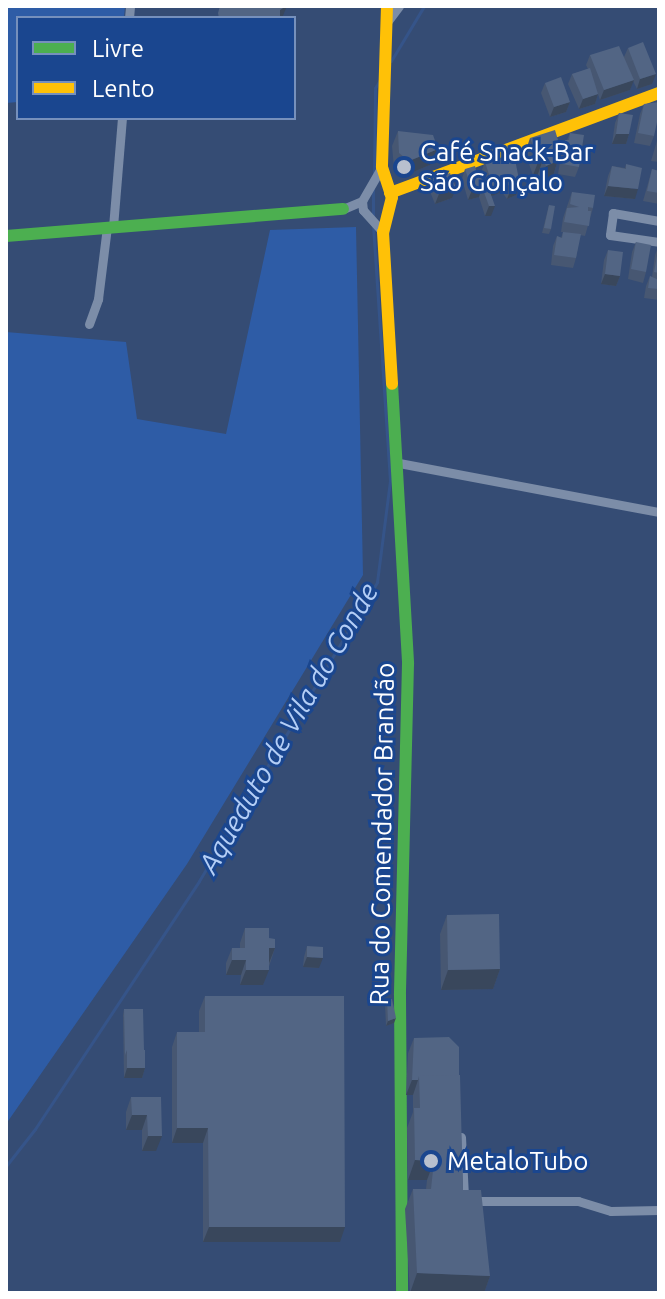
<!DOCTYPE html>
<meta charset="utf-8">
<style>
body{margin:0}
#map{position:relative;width:665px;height:1299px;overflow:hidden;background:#354c74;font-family:Ubuntu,sans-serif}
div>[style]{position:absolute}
.green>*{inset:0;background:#2e5ca6}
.stream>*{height:3px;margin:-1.5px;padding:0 1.5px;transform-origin:1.5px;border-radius:1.5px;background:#355489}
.street>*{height:9px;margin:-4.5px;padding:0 4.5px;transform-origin:4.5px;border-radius:4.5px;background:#7c8da8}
.fast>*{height:12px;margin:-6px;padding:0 6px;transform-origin:6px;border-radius:6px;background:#4caf50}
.slow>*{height:12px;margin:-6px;padding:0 6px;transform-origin:6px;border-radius:6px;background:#ffc107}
.wall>*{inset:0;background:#475772}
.shaded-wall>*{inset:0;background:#39475c}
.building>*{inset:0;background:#526584}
.dots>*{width:22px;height:22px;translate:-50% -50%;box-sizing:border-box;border:4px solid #1a468f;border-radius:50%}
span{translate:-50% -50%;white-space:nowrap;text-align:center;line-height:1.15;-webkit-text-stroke:6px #1a468f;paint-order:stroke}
.poi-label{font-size:26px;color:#fff}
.left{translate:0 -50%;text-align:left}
.street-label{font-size:26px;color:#fff}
.water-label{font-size:28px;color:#b4cef6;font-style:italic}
.frame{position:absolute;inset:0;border:8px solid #fff;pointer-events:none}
.legend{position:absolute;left:16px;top:16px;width:280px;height:104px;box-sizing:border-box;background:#1a468f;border:2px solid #7690bc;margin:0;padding:10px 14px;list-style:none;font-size:24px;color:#fff}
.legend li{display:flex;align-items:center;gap:16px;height:40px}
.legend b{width:40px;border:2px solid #7690bc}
</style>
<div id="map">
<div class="green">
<i style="clip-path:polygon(6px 6px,125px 6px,124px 18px,18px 18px,18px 102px,6px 103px)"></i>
<i style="clip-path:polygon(356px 227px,363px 575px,187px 864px,6px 1124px,6px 332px,126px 342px,137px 419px,226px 434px,270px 230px)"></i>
</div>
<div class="stream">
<i style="left:391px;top:61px;width:64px;rotate:-59deg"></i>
<i style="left:374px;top:173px;width:85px;rotate:-89.3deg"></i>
<i style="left:375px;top:88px;width:12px;rotate:-59deg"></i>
<i style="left:373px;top:217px;width:29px;rotate:-90deg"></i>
<i style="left:6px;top:1166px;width:47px;rotate:-51.9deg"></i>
<i style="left:35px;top:1129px;width:297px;rotate:-56.5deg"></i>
<i style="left:199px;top:881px;width:348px;rotate:-59.2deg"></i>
<i style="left:377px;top:582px;width:102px;rotate:-82.7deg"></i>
<i style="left:390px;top:481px;width:258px;rotate:-93.8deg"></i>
</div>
<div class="street">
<i style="left:129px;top:18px;width:12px;rotate:-85deg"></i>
<i style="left:387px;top:22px;width:20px;rotate:-53deg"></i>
<i style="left:362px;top:201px;width:9px;rotate:84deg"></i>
<i style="left:363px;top:210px;width:30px;rotate:48deg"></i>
<i style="left:343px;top:209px;width:21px;rotate:-23deg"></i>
<i style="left:362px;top:201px;width:39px;rotate:-60deg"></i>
<i style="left:659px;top:221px;width:47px;rotate:-170.1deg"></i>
<i style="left:613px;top:213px;width:22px;rotate:98deg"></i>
<i style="left:610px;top:235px;width:49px;rotate:8.1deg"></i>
<i style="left:113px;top:227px;width:109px;rotate:-85.3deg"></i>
<i style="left:89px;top:324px;width:27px;rotate:-70deg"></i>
<i style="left:98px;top:299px;width:73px;rotate:-82.9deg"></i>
<i style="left:399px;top:463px;width:265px;rotate:10.7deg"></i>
<i style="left:461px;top:1137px;width:60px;rotate:87.1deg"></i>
<i style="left:464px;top:1197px;width:14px;rotate:17deg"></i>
<i style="left:477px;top:1201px;width:101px"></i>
<i style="left:578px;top:1201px;width:34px;rotate:17deg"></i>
<i style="left:611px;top:1211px;width:48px;rotate:-1.2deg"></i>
</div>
<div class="fast">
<i style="left:6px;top:236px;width:338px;rotate:-4.6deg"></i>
<i style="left:392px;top:384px;width:280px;rotate:86.7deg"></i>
<i style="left:408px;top:664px;width:331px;rotate:91.4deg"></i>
<i style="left:400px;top:995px;width:298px;rotate:89.6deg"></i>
</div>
<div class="slow">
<i style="left:387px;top:6px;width:161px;rotate:91.8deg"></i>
<i style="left:382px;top:167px;width:32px;rotate:72deg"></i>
<i style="left:392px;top:197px;width:36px;rotate:104deg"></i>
<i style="left:383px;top:232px;width:152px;rotate:86.6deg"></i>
<i style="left:390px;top:193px;width:287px;rotate:-20.4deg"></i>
</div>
<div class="wall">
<i style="clip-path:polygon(628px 48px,652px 84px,637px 89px,633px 81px,630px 90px,600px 100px,598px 94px,595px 104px,579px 109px,568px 84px,572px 74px,588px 69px,586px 65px,590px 55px,624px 57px)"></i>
<i style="clip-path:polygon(545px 83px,570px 102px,566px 112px,550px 117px,541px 93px)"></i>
<i style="clip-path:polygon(644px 104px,654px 136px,650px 146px,634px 143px,640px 114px)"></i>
<i style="clip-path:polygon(619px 113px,629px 134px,626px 144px,612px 144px,615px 123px)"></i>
<i style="clip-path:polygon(398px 131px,438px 149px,432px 164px,404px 176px,394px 168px,392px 146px)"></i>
<i style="clip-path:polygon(570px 133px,579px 167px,575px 177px,558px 174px,562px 150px,565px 140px,567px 140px)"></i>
<i style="clip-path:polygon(659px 134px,659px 162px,651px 161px)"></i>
<i style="clip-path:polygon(530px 138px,561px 150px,553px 176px,541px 181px,538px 174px,533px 175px,525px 153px)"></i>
<i style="clip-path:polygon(485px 162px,520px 185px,516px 195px,507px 199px,502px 192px,491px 196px,491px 216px,485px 216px,479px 197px,468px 200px,462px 179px,465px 169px,477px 174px,481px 172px)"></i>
<i style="clip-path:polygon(626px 164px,635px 199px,604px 196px,608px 176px,612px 166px,625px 168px)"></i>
<i style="clip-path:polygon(652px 169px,659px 171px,659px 204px,643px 201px)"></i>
<i style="clip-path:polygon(432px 179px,452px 198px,435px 204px,429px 189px)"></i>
<i style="clip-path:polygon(572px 192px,593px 208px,585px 236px,580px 235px,576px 258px,573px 268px,551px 265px,553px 246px,557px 236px,561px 238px,563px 232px,561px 232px,563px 218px)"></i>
<i style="clip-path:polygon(549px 205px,551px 229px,549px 234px,542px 233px)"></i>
<i style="clip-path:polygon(636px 242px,646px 272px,643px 283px,628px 279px,632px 252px)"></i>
<i style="clip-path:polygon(659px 245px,659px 300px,644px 298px,646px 286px,650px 276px,652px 277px,655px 255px)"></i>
<i style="clip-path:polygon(608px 250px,620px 276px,616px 286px,601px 284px,604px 260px)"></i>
<i style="clip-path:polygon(447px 915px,500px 969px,493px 989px,441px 990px,440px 934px)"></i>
<i style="clip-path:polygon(245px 928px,269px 938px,275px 948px,263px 985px,240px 985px,241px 975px,226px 975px,226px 963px,232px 948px,240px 948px,240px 943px)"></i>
<i style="clip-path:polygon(307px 946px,319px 968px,303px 967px,304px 957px)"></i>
<i style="clip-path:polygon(205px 996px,340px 1242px,203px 1242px,203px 1143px,172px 1143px,172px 1047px,177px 1032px,199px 1032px,199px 1011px)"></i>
<i style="clip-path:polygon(387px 999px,394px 1023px,386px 1026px,385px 1004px)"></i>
<i style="clip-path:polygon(124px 1009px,144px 1050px,145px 1068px,142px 1078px,124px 1078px,123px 1015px)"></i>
<i style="clip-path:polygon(414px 1038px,459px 1076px,463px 1190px,490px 1276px,484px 1293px,410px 1293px,405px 1209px,413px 1189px,426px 1189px,427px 1180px,408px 1180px,407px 1128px,413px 1112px,413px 1095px,406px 1095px,408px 1053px)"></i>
<i style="clip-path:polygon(131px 1097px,161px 1097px,156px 1151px,142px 1151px,142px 1130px,126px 1130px,126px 1112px)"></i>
</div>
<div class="shaded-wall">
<i style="clip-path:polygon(287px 6px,282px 18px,277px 18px,280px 10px)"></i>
<i style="clip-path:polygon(656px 74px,652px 84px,637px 89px,640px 79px)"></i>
<i style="clip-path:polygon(634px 80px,630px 90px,600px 100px,604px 90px)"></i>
<i style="clip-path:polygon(598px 94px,595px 104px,579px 109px,583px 99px)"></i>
<i style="clip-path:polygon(570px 102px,566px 112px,550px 117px,554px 107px)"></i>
<i style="clip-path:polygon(616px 134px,629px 134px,626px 144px,612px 144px)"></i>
<i style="clip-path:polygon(438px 149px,432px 164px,404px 176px,409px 161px)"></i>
<i style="clip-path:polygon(561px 150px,553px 176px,541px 181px,546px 166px,555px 152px)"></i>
<i style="clip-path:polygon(543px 159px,538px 174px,533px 175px,539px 160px)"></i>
<i style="clip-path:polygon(506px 182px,502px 192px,489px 197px,493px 187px)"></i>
<i style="clip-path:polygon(520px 185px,516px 195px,507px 199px,511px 189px)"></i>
<i style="clip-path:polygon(608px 186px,638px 189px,635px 199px,604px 196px)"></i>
<i style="clip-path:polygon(482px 187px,479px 197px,468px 200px,472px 190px)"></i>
<i style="clip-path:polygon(456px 188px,452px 198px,435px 204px,439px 194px)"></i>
<i style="clip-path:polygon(489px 206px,495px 206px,491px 216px,485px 216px)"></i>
<i style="clip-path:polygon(605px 274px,620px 276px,616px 286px,601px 284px)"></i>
<i style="clip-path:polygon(269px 948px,275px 948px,269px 963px)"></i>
<i style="clip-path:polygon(307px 957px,323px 958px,319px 968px,303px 967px)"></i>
<i style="clip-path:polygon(232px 960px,246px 960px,241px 975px,226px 975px)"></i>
<i style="clip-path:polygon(500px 969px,493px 989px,441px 990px,448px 970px)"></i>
<i style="clip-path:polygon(246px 970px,269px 970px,263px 985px,240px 985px)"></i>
<i style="clip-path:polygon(396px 1018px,394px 1023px,386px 1026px,388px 1021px)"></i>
<i style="clip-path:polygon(127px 1068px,145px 1068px,142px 1078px,124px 1078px)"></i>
<i style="clip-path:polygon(412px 1080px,418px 1080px,413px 1095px,406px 1095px)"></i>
<i style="clip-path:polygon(132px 1115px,147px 1115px,142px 1130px,126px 1130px)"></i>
<i style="clip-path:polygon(177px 1128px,208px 1128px,203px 1143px,172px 1143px)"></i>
<i style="clip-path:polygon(148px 1136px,162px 1136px,156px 1151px,142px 1151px)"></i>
<i style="clip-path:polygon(415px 1160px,434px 1161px,427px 1180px,408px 1180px)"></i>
<i style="clip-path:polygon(209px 1227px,345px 1227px,340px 1242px,203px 1242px)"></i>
<i style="clip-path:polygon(417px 1273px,490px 1276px,484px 1293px,410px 1293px)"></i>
</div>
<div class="building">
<i style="clip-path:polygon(220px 6px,286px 6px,280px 10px,280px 18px,219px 18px,218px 13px)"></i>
<i style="clip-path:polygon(643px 42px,656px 74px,640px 79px,628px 48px)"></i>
<i style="clip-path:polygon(619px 46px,634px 80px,604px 90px,590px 55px)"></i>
<i style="clip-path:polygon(590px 68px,598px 94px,583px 99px,572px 74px)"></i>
<i style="clip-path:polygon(561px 77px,570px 102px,554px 107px,545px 83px)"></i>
<i style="clip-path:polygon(659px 102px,659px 113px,654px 136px,638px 133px,644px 104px)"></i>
<i style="clip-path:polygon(619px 113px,633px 115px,629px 134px,616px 134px)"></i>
<i style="clip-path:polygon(555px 130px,561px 150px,555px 152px,558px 161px,546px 166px,543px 159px,539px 160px,530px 138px)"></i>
<i style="clip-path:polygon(398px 131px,433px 135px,438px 149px,409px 161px,399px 153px)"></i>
<i style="clip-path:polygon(570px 133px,584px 135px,579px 167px,562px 164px,565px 140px,569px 140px)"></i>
<i style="clip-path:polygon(514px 154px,520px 185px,511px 189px,506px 182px,493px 187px,485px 162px)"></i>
<i style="clip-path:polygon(626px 164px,642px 168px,638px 189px,608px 186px,612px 166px,626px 169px)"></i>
<i style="clip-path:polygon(475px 166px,477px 174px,483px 172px,495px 206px,489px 206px,482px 187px,472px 190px,465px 169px)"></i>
<i style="clip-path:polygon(652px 169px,659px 171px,659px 193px,647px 191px)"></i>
<i style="clip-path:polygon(450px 173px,456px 188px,439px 194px,432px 179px)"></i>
<i style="clip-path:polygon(572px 192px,595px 195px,593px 208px,588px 207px,588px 211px,591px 211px,589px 226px,564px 222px,567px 208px,579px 207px,570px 204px)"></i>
<i style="clip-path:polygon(549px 205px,555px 206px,551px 229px,544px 228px)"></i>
<i style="clip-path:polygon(563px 232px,581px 234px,576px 258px,554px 255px,557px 236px,562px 238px)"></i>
<i style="clip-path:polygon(636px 242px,651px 245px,646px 272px,631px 269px)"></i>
<i style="clip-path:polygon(659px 245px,659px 273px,654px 272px)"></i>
<i style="clip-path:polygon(608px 250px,623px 252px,620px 276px,605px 274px)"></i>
<i style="clip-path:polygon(650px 276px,659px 280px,659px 289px,648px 288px)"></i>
<i style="clip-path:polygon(499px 914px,500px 969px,448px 970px,447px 915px)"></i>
<i style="clip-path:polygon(245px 928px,269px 928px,269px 938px,275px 939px,275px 948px,269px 948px,269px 970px,246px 970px,246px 960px,232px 960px,232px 948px,245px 948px)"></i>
<i style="clip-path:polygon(307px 946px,323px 947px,323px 958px,307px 957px)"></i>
<i style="clip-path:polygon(205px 996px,344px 996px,345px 1227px,209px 1227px,208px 1128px,177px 1128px,177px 1032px,205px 1032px)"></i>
<i style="clip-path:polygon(387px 999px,392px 999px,396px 1018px,388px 1021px)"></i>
<i style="clip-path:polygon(124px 1009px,143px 1009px,144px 1050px,127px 1050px,125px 1055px)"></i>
<i style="clip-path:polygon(449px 1037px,459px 1047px,459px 1076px,419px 1076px,418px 1080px,412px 1080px,414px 1038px)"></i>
<i style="clip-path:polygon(127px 1050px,145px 1050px,145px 1068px,127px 1068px)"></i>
<i style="clip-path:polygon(460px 1075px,463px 1190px,481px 1190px,490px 1276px,417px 1273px,413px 1189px,431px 1189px,434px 1161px,415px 1160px,414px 1108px,420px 1108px,419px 1076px)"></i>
<i style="clip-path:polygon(131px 1097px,161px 1097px,162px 1136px,148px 1136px,147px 1115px,132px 1115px)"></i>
</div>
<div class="dots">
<i style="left:404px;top:167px;background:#b8c0ce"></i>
<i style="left:431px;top:1161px;background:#b8c0ce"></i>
</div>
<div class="poi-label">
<span class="left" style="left:420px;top:167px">Café Snack-Bar<br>São Gonçalo</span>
<span class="left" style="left:447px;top:1161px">MetaloTubo</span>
</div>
<div class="street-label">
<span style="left:382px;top:834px;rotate:-89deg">Rua do Comendador Brandão</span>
</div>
<div class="water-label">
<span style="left:288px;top:728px;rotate:-60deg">Aqueduto de Vila do Conde</span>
</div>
<div class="frame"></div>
<ul class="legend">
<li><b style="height:10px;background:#4caf50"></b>Livre</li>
<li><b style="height:10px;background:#ffc107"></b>Lento</li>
</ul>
</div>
